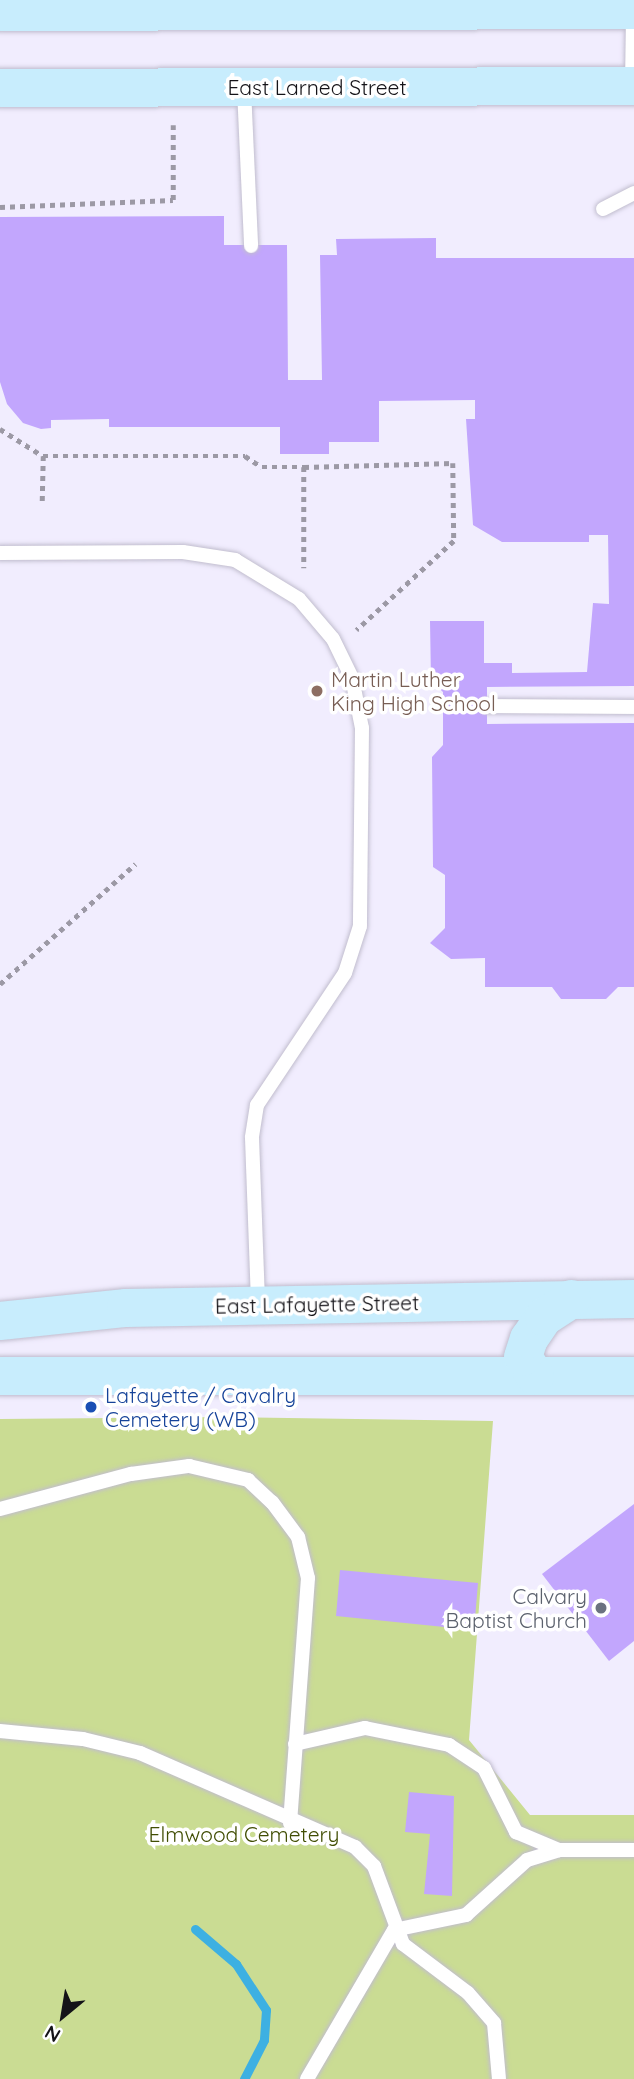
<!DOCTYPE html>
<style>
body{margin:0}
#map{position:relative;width:634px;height:2079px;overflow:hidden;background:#f1edfe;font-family:Quicksand,sans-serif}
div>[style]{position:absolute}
.green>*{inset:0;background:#cadc93}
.stream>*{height:9px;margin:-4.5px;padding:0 4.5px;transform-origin:4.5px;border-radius:4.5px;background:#3db0e2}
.building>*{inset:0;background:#c2a6fd}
.path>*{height:4.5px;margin-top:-2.25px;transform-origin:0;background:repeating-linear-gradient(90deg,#9c99a5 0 5px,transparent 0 10px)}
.roads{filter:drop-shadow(0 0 2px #c1bdce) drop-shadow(0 0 2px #c1bdce)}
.lane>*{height:14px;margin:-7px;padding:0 7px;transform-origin:7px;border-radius:7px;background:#fff}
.secondary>*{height:38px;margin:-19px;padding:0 19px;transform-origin:19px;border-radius:19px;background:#c8edfd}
.dots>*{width:19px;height:19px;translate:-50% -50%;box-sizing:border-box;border:4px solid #fff;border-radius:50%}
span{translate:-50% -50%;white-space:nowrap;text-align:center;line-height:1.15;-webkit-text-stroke:7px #fff;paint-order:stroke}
.street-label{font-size:21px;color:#141318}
.education-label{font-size:21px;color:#785e54}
.left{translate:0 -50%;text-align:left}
.transit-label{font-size:21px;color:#164399}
.worship-label{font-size:21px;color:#5b616d}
.right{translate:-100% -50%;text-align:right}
.park-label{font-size:21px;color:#414e04}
.north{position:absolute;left:28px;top:1981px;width:70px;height:70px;-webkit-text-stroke:5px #fff;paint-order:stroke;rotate:210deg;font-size:19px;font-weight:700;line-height:28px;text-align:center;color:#141318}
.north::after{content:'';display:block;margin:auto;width:24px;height:32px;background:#141318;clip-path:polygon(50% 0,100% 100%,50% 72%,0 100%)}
</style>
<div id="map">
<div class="green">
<i style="clip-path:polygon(225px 1417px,493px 1421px,469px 1740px,530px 1815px,634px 1815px,634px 2079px,0 2079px,0 1419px)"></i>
</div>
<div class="stream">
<i style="left:195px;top:1929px;width:54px;rotate:40.5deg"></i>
<i style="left:236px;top:1964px;width:55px;rotate:56.9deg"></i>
<i style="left:266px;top:2010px;width:30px;rotate:94deg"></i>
<i style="left:264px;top:2040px;width:44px;rotate:117.1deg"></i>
</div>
<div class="building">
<i style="clip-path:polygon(224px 216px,224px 245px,287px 245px,288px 380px,322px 380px,320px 255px,337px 255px,336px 239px,436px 238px,436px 258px,634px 258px,634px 686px,487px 687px,487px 724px,634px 723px,634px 987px,618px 987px,606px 999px,561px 999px,552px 987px,485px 987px,485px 958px,451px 959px,430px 943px,445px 928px,445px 875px,433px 867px,432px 757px,443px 745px,443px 692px,431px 681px,430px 621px,484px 621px,484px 663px,512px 663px,512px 673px,587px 672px,593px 603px,609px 604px,608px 535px,589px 535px,589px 542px,502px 542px,473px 525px,466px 419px,475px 419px,475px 400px,379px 401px,379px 442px,329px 442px,329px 454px,280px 454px,280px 427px,109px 427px,109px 419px,51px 420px,51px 428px,41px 429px,23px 423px,7px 404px,0 382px,0 217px)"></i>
<i style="clip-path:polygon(634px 1504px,634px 1641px,609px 1661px,542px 1574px)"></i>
<i style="clip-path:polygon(340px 1570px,478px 1583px,474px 1630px,336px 1616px)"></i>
<i style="clip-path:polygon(409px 1792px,454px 1796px,452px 1896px,424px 1894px,430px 1834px,405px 1832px)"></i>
</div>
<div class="path">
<i style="left:0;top:207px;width:173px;rotate:-2.3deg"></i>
<i style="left:173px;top:200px;width:75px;rotate:-90deg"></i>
<i style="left:0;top:429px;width:51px;rotate:32.1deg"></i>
<i style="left:304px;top:467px;width:149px;rotate:-1.5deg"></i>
<i style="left:453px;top:463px;width:78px;rotate:89.3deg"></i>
<i style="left:454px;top:541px;width:132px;rotate:137.5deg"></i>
<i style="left:42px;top:501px;width:45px;rotate:-88.7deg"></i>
<i style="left:43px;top:456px;width:202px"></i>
<i style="left:245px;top:456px;width:20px;rotate:33deg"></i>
<i style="left:262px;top:467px;width:42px"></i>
<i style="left:304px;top:467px;width:101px;rotate:90deg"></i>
<i style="left:0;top:984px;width:181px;rotate:-41.6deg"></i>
</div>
<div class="roads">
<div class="lane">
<i style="left:632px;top:86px;width:74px;rotate:-89.2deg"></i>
<i style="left:244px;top:89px;width:157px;rotate:87.4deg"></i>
<i style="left:603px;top:209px;width:35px;rotate:-27deg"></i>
<i style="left:0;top:553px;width:183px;rotate:-0.3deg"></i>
<i style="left:183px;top:552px;width:53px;rotate:8.7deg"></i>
<i style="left:235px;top:560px;width:75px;rotate:31.4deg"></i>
<i style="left:299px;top:599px;width:52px;rotate:49.6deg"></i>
<i style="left:333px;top:639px;width:43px;rotate:64deg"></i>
<i style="left:352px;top:678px;width:51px;rotate:78.7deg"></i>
<i style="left:362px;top:728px;width:198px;rotate:90.6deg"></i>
<i style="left:360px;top:926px;width:49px;rotate:107.7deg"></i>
<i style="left:345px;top:973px;width:159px;rotate:123.7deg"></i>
<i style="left:257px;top:1105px;width:33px;rotate:99deg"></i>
<i style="left:252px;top:1138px;width:166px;rotate:87.9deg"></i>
<i style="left:487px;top:706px;width:147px;rotate:0.4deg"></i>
<i style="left:0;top:1509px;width:136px;rotate:-15deg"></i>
<i style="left:131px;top:1474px;width:59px;rotate:-7.9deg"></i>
<i style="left:189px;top:1466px;width:61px;rotate:13.3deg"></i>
<i style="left:248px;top:1480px;width:33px;rotate:43deg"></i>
<i style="left:272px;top:1502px;width:44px;rotate:53.4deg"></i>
<i style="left:298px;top:1537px;width:42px;rotate:76.3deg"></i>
<i style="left:308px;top:1578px;width:246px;rotate:94.2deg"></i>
<i style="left:0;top:1731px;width:83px;rotate:5.5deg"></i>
<i style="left:83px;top:1739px;width:59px;rotate:13.8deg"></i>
<i style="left:140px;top:1753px;width:235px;rotate:23.6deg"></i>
<i style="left:355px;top:1847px;width:27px;rotate:45deg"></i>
<i style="left:374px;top:1866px;width:83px;rotate:69.6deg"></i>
<i style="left:403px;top:1944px;width:81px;rotate:37deg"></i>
<i style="left:468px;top:1993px;width:40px;rotate:49deg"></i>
<i style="left:494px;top:2023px;width:56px;rotate:84.9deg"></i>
<i style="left:295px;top:1744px;width:72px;rotate:-12.9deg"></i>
<i style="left:365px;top:1728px;width:86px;rotate:11.4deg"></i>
<i style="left:449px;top:1745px;width:42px;rotate:33.3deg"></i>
<i style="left:484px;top:1768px;width:72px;rotate:63.4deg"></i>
<i style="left:516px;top:1832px;width:47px;rotate:22.7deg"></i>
<i style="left:307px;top:2079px;width:173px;rotate:-59.7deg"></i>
<i style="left:394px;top:1930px;width:74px;rotate:-11.8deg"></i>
<i style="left:466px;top:1915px;width:82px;rotate:-42deg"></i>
<i style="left:527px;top:1860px;width:34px;rotate:-17deg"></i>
<i style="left:559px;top:1850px;width:75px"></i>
</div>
<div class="secondary">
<i style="left:0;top:12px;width:634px;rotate:-0.18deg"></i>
<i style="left:0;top:88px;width:634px;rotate:-0.18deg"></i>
<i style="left:0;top:1321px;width:127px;rotate:-5.9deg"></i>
<i style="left:126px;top:1308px;width:508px;rotate:-1.01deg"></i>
<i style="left:0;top:1376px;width:634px"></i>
<i style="left:535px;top:1376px;width:22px;rotate:-122deg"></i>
<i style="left:523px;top:1357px;width:19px;rotate:-72deg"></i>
<i style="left:529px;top:1339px;width:27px;rotate:-56deg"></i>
<i style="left:544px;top:1317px;width:33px;rotate:-33deg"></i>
</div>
</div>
<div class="dots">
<i style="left:317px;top:691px;background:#8d6e63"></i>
<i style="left:91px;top:1407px;background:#1a4fb4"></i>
<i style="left:601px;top:1608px;background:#6b7280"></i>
</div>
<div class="street-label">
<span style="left:317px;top:87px">East Larned Street</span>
<span style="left:317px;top:1304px;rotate:-1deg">East Lafayette Street</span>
</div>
<div class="education-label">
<span class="left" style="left:331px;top:691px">Martin Luther<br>King High School</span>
</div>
<div class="transit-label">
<span class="left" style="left:105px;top:1407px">Lafayette / Cavalry<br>Cemetery (WB)</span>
</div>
<div class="worship-label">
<span class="right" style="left:587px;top:1608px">Calvary<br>Baptist Church</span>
</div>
<div class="park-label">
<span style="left:244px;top:1834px">Elmwood Cemetery</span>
</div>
<div class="north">N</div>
</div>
